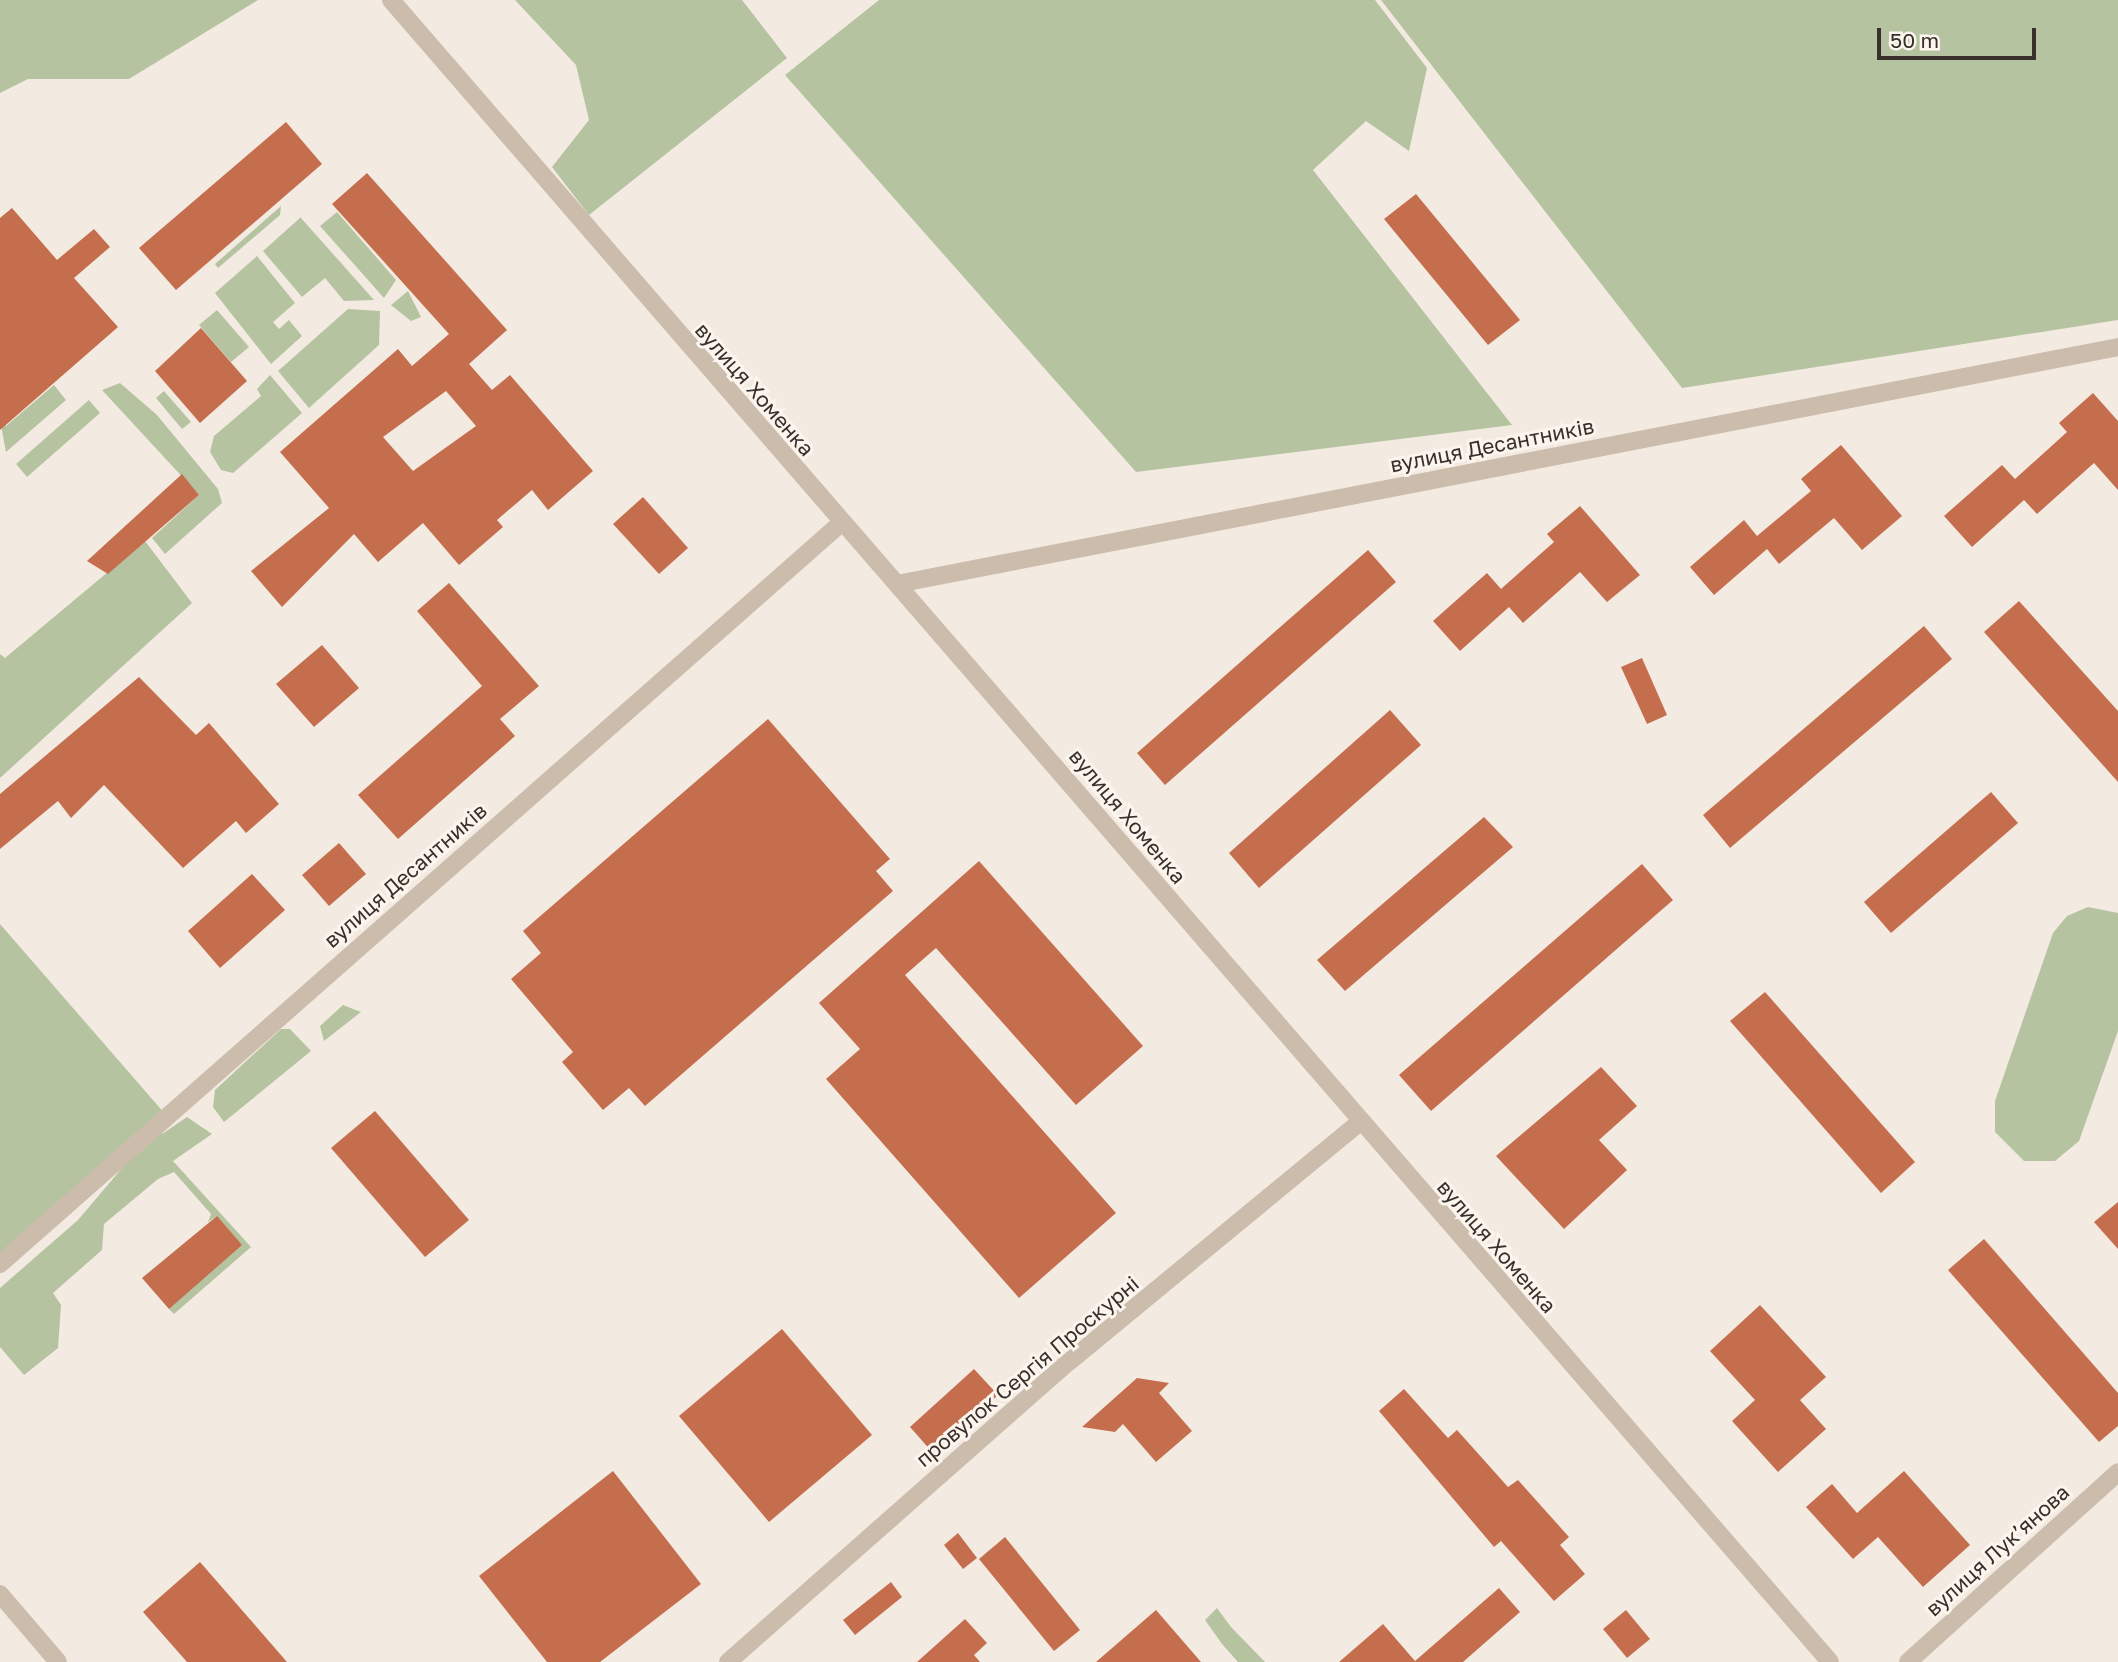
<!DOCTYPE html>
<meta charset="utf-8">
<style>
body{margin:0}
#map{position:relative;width:2118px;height:1662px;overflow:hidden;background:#f3ebe1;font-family:"Golos Text",sans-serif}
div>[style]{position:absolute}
.green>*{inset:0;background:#b6c3a1}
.building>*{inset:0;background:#c56e4e}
.minor>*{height:18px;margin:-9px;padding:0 9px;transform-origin:9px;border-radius:9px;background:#ccbcac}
span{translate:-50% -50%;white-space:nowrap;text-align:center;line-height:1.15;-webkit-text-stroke:6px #fbf5ee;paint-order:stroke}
.street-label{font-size:21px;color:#3a302b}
.scale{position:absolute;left:1877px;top:28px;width:159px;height:32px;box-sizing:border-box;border:4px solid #3a302b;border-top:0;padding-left:9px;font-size:21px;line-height:24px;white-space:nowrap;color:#3a302b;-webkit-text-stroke:5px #fbf5ee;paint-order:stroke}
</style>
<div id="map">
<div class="green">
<i style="clip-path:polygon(0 0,258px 0,129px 79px,28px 79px,0 93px)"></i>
<i style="clip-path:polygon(515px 0,742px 0,787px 58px,589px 215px,552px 167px,589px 120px,576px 65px)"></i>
<i style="clip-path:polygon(879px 0,1375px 0,1427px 68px,1409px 151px,1366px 121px,1313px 170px,1512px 425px,1136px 472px,785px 75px)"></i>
<i style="clip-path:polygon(1381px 0,2118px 0,2118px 320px,1682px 388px)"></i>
<i style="clip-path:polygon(281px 206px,280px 215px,218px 268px,215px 264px)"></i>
<i style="clip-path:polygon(337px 212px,396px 280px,384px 298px,320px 226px)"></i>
<i style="clip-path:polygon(301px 217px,301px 218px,374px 300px,344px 301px,325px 278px,302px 297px,263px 251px)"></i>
<i style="clip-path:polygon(257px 256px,295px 303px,273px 322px,279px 329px,289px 320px,302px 336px,271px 364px,215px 293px)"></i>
<i style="clip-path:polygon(408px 291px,421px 317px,411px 321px,391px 305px)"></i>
<i style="clip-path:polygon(348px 309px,380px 311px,379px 345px,309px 408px,278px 371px)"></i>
<i style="clip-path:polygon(217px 310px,249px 347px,231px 362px,199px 325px)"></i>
<i style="clip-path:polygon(270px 375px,302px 413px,233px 473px,221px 470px,210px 452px,214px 436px,261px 396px,257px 389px)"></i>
<i style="clip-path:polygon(120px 383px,157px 415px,218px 489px,222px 503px,165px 554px,152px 538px,199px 495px,102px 390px)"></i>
<i style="clip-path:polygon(54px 385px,66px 400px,6px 452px,0 420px,6px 426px)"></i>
<i style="clip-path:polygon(164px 391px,191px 422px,182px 429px,156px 398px)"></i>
<i style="clip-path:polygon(89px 400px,100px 413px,27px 477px,16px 464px)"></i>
<i style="clip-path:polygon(145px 541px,192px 603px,0 778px,0 654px,5px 658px)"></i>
<i style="clip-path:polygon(2088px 907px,2118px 913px,2118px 1031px,2079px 1141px,2055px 1161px,2024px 1161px,1995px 1132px,1995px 1101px,2053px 933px,2067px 916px)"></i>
<i style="clip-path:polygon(0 924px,166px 1115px,0 1260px)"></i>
<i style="clip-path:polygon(343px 1005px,361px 1012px,324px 1041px,320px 1026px)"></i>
<i style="clip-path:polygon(281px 1029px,290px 1029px,311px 1051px,224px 1122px,213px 1107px,215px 1090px)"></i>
<i style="clip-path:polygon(187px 1117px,212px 1134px,173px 1161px,251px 1247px,174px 1314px,169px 1309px,217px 1216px,208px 1222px,211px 1214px,174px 1172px,158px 1179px,104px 1224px,102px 1250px,53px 1293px,61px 1305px,58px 1348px,24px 1375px,0 1347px,0 1288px,78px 1220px,156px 1128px,162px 1134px)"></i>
<i style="clip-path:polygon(1217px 1608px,1231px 1627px,1265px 1662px,1238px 1662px,1222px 1644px,1205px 1620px)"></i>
</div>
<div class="building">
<i style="clip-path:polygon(286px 122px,322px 164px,176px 290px,139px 248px)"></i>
<i style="clip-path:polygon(evenodd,367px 173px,507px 330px,469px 364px,492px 390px,510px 375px,593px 471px,548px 510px,532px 490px,497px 520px,503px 527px,459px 565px,423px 523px,378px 562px,354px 534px,282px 607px,251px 571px,329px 508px,280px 452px,398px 349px,412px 366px,449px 334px,332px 204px,367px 173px,446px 391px,476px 426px,413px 471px,383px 437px,446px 391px)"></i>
<i style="clip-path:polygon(1416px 194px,1520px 320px,1488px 345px,1384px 219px)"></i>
<i style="clip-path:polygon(12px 208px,57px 260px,94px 229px,110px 247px,74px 278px,118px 327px,0 430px,0 218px)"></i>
<i style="clip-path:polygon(201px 328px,247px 381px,200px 423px,155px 371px)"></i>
<i style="clip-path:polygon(2093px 393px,2118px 421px,2118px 490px,2094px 463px,2037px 514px,2024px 500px,1972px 547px,1944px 516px,2002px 465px,2015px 479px,2067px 432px,2059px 423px)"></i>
<i style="clip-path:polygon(1841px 445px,1902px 516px,1862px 550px,1834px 518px,1779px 564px,1767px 549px,1714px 595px,1690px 567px,1744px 520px,1757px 536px,1811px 491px,1801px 479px)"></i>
<i style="clip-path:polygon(182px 474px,199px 495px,108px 574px,87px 561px)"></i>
<i style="clip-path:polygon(643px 497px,688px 548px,659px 574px,613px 524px)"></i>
<i style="clip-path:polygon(1580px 506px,1640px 575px,1607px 602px,1580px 572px,1523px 623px,1509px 607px,1460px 651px,1433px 621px,1487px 573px,1501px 589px,1554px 542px,1547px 534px)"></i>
<i style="clip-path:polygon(1368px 550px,1396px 582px,1165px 785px,1137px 753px)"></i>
<i style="clip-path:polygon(449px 583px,539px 686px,500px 719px,515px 736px,398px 839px,358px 795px,482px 686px,417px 611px)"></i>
<i style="clip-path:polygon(2019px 601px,2118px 711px,2118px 782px,1984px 632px)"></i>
<i style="clip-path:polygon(1924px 626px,1952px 659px,1730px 848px,1703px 815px)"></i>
<i style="clip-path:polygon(322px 645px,359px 688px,314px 727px,276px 684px)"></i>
<i style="clip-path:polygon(1642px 658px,1667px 715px,1647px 724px,1621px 667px)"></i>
<i style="clip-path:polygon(139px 677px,196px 735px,209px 723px,279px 804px,246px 833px,236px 821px,183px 868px,104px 785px,71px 818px,58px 801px,0 849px,0 794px)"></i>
<i style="clip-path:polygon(1390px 710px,1421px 745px,1259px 888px,1229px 853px)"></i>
<i style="clip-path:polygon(768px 719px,890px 859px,876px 871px,893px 891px,645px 1106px,629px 1088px,603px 1110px,562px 1062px,573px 1052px,511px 979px,541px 953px,523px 931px)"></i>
<i style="clip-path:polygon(1991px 792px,2018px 823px,1891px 933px,1864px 902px)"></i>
<i style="clip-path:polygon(1484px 817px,1513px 847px,1345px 991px,1317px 960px)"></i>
<i style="clip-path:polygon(339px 843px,366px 874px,329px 906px,302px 875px)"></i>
<i style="clip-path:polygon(979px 861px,1143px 1046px,1076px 1105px,936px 948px,905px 975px,1116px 1213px,1019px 1298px,826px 1079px,860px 1049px,819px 1003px)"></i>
<i style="clip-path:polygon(1642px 864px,1673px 900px,1431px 1111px,1399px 1075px)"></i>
<i style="clip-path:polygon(252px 874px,285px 910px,220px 968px,188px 931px)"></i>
<i style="clip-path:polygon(1765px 992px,1915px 1162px,1881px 1193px,1730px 1021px)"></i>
<i style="clip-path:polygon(1601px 1067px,1637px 1106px,1599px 1140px,1627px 1170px,1564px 1229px,1496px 1156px)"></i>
<i style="clip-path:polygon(375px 1111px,469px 1220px,425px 1257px,331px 1148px)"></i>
<i style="clip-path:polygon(2118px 1202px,2118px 1249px,2094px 1222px)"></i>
<i style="clip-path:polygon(217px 1216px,242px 1245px,169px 1309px,142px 1278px)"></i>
<i style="clip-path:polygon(1984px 1239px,2118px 1393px,2118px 1426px,2099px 1442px,1948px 1270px)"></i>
<i style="clip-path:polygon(1760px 1305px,1826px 1377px,1800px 1400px,1826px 1429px,1778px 1472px,1732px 1421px,1755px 1400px,1710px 1351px)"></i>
<i style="clip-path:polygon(782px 1329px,872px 1435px,769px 1522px,679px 1416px)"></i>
<i style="clip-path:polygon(974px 1369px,998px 1395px,933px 1453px,910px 1427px)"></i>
<i style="clip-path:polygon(1137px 1378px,1169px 1383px,1159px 1393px,1192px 1431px,1156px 1462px,1123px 1424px,1115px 1432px,1082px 1427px)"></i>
<i style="clip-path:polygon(1404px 1389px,1448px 1438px,1457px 1430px,1508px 1487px,1518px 1480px,1569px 1537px,1560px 1545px,1585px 1574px,1554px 1601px,1501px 1541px,1494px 1547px,1379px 1411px)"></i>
<i style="clip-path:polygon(613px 1471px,701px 1584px,600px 1662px,547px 1662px,479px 1576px)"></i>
<i style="clip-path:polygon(1904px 1471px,1970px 1545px,1923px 1587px,1878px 1537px,1853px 1559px,1806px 1507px,1832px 1484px,1857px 1513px)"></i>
<i style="clip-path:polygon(958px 1533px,977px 1558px,963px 1569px,944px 1545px)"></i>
<i style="clip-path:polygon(1005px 1537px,1080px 1630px,1054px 1651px,979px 1559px)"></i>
<i style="clip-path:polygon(200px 1562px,287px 1662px,187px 1662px,143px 1612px)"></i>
<i style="clip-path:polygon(891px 1582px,902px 1597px,855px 1635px,843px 1620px)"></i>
<i style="clip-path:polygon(1499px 1588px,1520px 1612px,1463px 1662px,1339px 1662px,1383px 1624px,1415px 1661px)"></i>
<i style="clip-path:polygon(1156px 1610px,1201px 1662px,1096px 1662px)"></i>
<i style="clip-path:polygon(1626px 1610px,1650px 1639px,1627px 1658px,1603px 1629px)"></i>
<i style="clip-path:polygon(965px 1619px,987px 1643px,974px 1655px,980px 1662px,917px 1662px)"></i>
</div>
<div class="minor">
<i style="left:391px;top:0;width:2198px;rotate:49.11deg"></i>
<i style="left:897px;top:584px;width:1244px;rotate:-10.98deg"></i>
<i style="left:0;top:1264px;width:1121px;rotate:-41.38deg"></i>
<i style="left:0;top:1594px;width:89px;rotate:49.5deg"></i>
<i style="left:728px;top:1662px;width:456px;rotate:-41.4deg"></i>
<i style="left:1070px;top:1361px;width:377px;rotate:-39.5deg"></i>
<i style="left:1908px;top:1662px;width:283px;rotate:-42.1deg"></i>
</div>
<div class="street-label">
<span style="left:755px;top:389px;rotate:49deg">вулиця Хоменка</span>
<span style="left:1492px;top:445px;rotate:-11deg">вулиця Десантників</span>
<span style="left:1128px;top:816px;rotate:50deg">вулиця Хоменка</span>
<span style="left:405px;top:875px;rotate:-41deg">вулиця Десантників</span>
<span style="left:1497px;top:1246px;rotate:49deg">вулиця Хоменка</span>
<span style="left:1027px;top:1371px;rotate:-40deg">провулок Сергія Проскурні</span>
<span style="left:1997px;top:1550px;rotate:-42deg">вулиця Лукʼянова</span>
</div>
<div class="scale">50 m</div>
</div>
